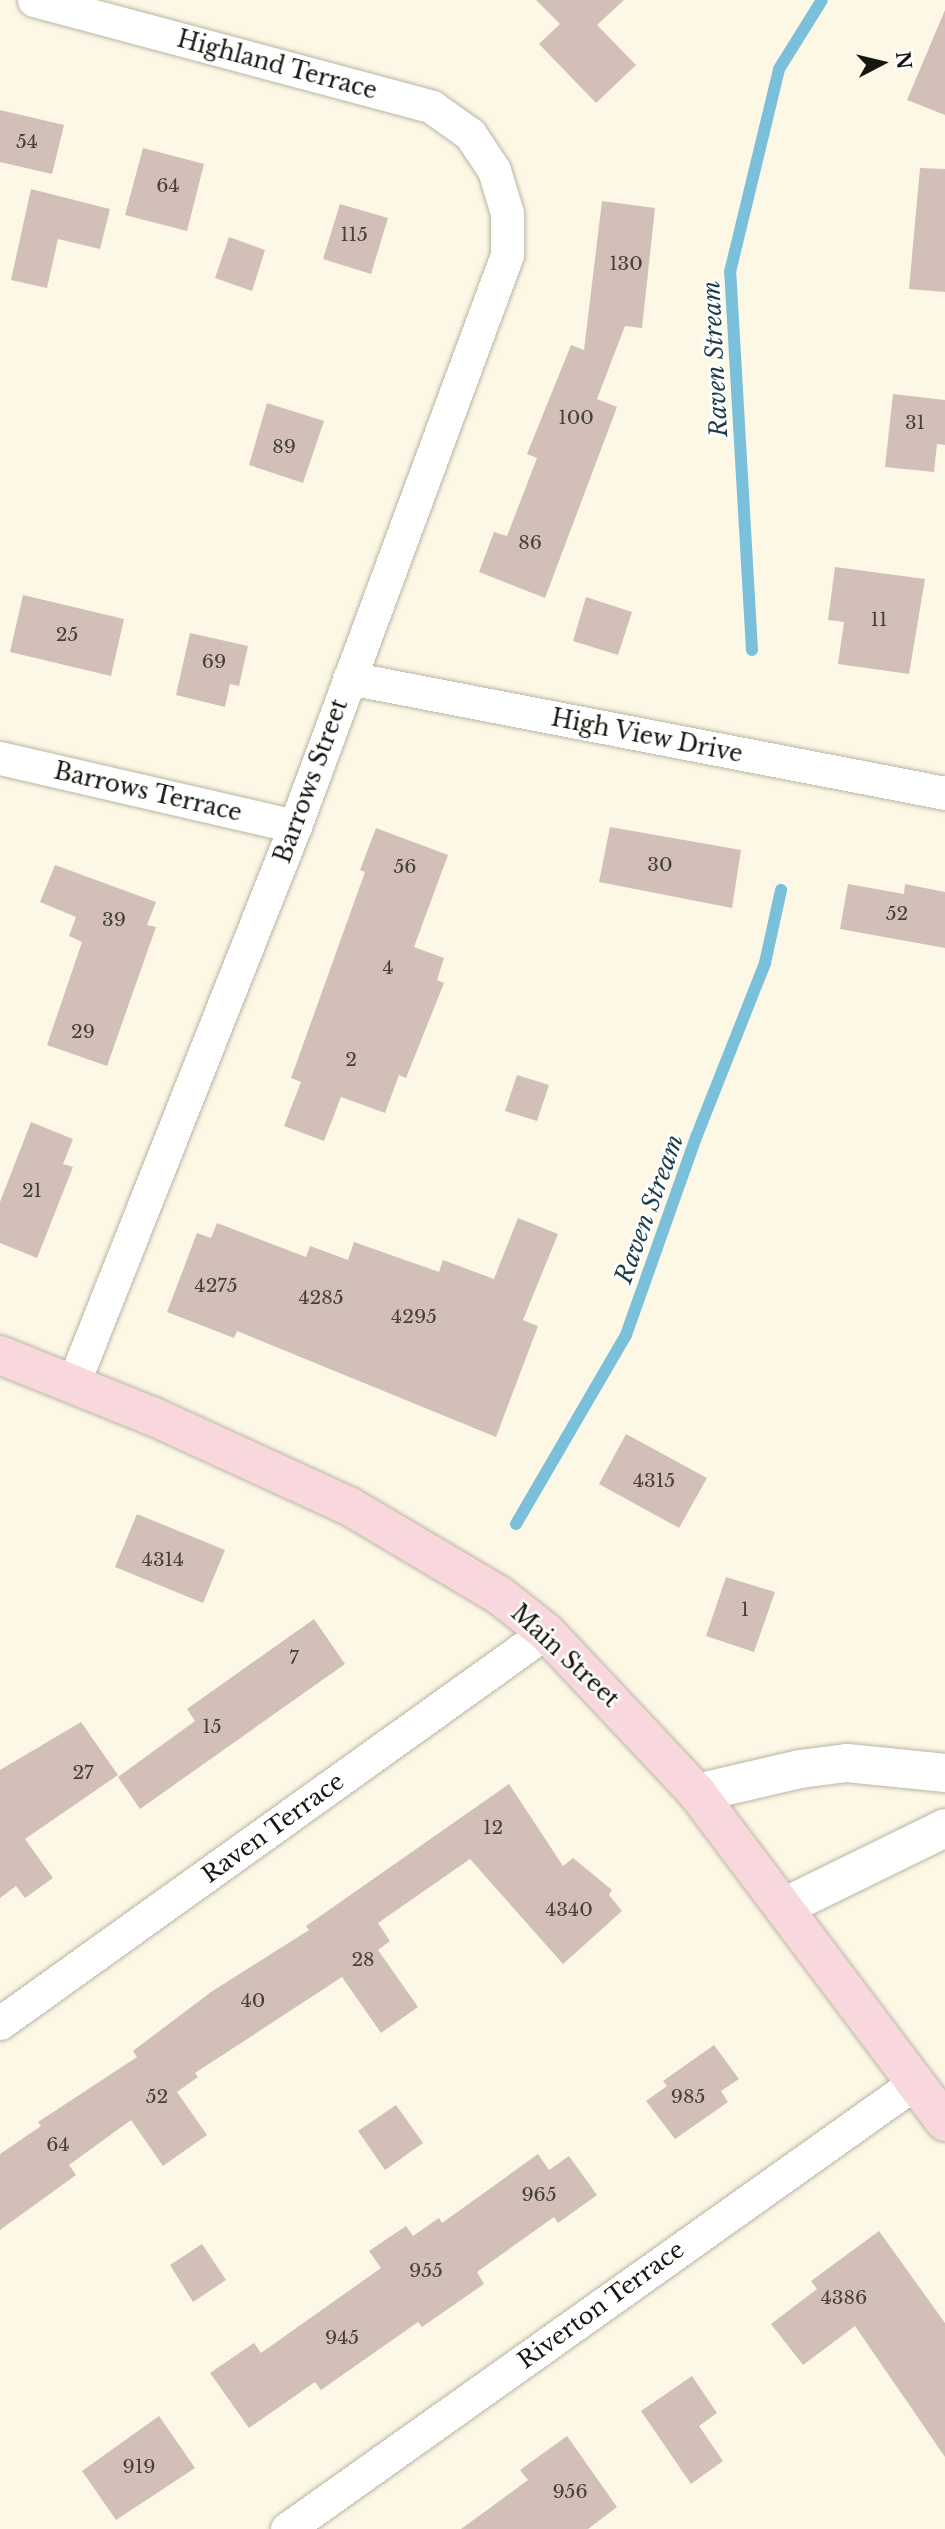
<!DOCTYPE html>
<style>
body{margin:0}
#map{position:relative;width:945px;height:2529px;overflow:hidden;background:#fdf8e6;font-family:"Libre Baskerville",serif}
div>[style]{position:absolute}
.stream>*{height:12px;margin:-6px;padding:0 6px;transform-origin:6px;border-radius:6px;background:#7ac0da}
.building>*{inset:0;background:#d2bfb7}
.roads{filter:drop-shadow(0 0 2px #bab5a4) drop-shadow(0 0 2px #bab5a4)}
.minor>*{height:33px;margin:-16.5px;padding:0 16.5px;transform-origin:16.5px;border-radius:16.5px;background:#fff}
.tertiary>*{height:38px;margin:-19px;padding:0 19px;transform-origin:19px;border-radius:19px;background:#fff}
.primary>*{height:38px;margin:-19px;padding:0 19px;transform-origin:19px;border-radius:19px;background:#f9d8dd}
span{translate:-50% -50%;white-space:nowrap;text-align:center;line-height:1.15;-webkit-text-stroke:5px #fff;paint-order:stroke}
.number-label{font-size:19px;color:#46403a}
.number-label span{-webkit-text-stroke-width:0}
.street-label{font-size:23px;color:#181610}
.water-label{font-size:24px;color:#1c3d49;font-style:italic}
.north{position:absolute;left:847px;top:28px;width:70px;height:70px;-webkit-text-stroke:5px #fff;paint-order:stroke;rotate:83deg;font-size:19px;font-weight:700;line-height:28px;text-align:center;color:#181610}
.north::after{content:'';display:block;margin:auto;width:24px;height:32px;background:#181610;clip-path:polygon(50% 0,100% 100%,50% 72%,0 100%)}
</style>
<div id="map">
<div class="stream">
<i style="left:752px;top:650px;width:379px;rotate:-93.3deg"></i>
<i style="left:730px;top:272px;width:209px;rotate:-76.4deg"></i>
<i style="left:779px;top:69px;width:81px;rotate:-58.1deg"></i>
<i style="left:516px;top:1524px;width:219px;rotate:-59.8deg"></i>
<i style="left:626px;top:1335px;width:212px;rotate:-70.5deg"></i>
<i style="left:697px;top:1135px;width:185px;rotate:-68.4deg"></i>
<i style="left:765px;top:963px;width:75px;rotate:-77.6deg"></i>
</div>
<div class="building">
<i style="clip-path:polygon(536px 0,624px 0,597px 25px,636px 65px,596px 103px,539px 44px,560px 24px)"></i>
<i style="clip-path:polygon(945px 10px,945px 115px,907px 100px)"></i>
<i style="clip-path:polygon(0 110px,64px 125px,52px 174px,0 162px)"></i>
<i style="clip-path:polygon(143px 148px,204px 164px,187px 231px,125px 215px)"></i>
<i style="clip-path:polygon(920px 168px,945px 169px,945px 292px,909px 289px)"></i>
<i style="clip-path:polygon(31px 189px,110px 209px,100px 249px,58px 239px,47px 288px,11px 280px)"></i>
<i style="clip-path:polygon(602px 201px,655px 208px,642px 328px,625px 326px,597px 399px,617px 407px,545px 598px,479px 572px,494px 532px,507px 536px,537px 458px,527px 454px,571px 345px,584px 350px)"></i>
<i style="clip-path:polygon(340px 204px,388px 218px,371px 274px,323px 259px)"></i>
<i style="clip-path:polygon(229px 237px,265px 250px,252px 291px,215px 278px)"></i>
<i style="clip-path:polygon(893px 394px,945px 400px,945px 445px,937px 444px,934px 472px,885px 467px)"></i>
<i style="clip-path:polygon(267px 403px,324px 421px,303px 483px,249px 465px)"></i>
<i style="clip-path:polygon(835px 567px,925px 579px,909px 674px,838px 664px,844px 622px,828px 620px)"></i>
<i style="clip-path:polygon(23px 595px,124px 619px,111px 676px,10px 652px)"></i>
<i style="clip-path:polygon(586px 597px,632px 612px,618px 655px,573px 641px)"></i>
<i style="clip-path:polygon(190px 633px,248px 646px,239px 686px,230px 684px,225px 707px,176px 695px)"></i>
<i style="clip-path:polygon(610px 827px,741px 850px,732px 908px,599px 882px)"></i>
<i style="clip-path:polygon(376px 828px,448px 855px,414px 947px,444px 958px,437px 980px,444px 983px,406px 1078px,399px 1075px,385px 1113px,341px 1097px,324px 1141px,284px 1126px,301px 1082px,291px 1078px,365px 872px,360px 870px)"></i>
<i style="clip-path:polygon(55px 865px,156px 902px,147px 925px,156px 927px,107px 1066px,47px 1045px,82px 942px,69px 936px,76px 917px,40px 902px)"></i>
<i style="clip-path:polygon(848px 884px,904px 894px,905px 884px,945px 892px,945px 948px,840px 929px)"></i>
<i style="clip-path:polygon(517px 1075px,549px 1085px,537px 1121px,505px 1111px)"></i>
<i style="clip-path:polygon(31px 1122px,73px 1139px,63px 1164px,73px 1167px,37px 1258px,0 1243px,0 1202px)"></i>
<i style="clip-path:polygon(518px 1218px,558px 1234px,523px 1320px,538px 1326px,496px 1437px,237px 1331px,234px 1338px,167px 1312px,197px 1233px,211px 1238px,217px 1223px,306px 1257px,310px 1246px,348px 1260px,354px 1242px,439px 1272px,443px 1260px,494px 1279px)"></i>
<i style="clip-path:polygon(626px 1434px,707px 1478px,679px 1528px,599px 1484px)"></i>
<i style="clip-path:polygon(137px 1514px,225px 1550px,203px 1603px,115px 1567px)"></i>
<i style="clip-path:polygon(726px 1577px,775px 1592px,754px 1652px,706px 1636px)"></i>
<i style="clip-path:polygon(314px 1619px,345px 1664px,140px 1809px,118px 1777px,195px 1721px,187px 1709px)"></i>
<i style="clip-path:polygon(81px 1722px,118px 1775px,25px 1839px,53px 1878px,25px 1898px,16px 1886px,0 1898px,0 1770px)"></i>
<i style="clip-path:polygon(509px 1784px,563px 1866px,573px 1858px,612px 1890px,609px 1895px,622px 1911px,563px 1964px,470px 1859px,378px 1923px,390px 1941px,378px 1950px,418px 2007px,381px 2033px,342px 1977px,195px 2073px,198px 2077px,177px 2092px,207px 2135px,163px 2166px,131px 2120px,69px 2165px,76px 2175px,0 2230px,0 2154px,41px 2126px,38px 2122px,137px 2057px,133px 2051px,211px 1992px,309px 1930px,306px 1926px)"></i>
<i style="clip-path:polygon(714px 2045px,739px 2079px,721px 2091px,728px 2102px,675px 2139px,646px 2101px,667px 2086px,663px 2081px)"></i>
<i style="clip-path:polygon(396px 2105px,423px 2143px,385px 2170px,358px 2131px)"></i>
<i style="clip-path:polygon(538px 2154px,549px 2170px,569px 2156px,597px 2195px,558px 2223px,554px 2217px,477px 2272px,484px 2284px,422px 2327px,418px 2322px,321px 2390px,315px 2382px,249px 2428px,210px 2373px,254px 2343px,261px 2353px,381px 2268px,369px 2251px,406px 2226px,413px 2236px,439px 2218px,442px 2223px)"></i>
<i style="clip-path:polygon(879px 2231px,945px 2323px,945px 2457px,855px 2326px,803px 2365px,771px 2324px,817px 2289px,811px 2281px)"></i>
<i style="clip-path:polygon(202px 2244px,226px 2280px,193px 2302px,170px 2265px)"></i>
<i style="clip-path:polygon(692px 2376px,717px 2413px,699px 2426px,723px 2461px,691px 2484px,641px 2411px)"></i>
<i style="clip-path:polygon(159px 2416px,195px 2468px,116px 2520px,82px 2471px)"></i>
<i style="clip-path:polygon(567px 2436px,617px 2507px,588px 2529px,461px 2529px,528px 2480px,520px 2470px)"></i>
</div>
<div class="roads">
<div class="minor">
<i style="left:34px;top:0;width:412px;rotate:15deg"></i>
<i style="left:432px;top:107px;width:47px;rotate:35.4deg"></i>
<i style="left:470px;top:134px;width:43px;rotate:56.3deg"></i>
<i style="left:494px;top:170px;width:45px;rotate:73.2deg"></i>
<i style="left:507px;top:213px;width:42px;rotate:90deg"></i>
<i style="left:507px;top:255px;width:609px;rotate:110.37deg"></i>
<i style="left:295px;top:826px;width:601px;rotate:111.7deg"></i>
<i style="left:349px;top:678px;width:607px;rotate:10.92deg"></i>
<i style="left:0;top:758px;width:303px;rotate:13deg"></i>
<i style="left:0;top:2023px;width:672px;rotate:-35.61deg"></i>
<i style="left:287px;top:2529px;width:772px;rotate:-35.4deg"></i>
</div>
<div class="tertiary">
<i style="left:697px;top:1793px;width:106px;rotate:-13.1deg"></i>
<i style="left:800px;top:1769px;width:47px;rotate:-7.3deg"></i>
<i style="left:847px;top:1763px;width:99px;rotate:5.8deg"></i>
<i style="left:784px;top:1907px;width:179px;rotate:-26.1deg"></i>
</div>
<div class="primary">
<i style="left:0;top:1355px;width:164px;rotate:21.9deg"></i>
<i style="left:152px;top:1416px;width:217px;rotate:24.6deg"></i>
<i style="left:349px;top:1506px;width:174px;rotate:30.7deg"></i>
<i style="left:499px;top:1595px;width:60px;rotate:38.2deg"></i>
<i style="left:546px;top:1632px;width:221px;rotate:46.8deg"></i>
<i style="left:697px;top:1793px;width:412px;rotate:53deg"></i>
</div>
</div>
<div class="number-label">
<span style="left:27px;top:142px">54</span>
<span style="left:168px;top:186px">64</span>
<span style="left:354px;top:235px">115</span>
<span style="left:626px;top:264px">130</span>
<span style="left:576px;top:418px">100</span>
<span style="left:915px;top:423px">31</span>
<span style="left:284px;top:447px">89</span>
<span style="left:530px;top:543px">86</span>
<span style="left:879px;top:620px">11</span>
<span style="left:67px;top:635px">25</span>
<span style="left:214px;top:662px">69</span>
<span style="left:660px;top:865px">30</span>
<span style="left:405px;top:867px">56</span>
<span style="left:897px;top:914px">52</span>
<span style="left:114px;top:920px">39</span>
<span style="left:388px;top:968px">4</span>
<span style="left:83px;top:1032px">29</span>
<span style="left:351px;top:1060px">2</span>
<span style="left:32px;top:1191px">21</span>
<span style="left:216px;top:1286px">4275</span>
<span style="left:321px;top:1298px">4285</span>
<span style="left:414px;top:1317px">4295</span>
<span style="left:654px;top:1481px">4315</span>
<span style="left:163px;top:1560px">4314</span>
<span style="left:745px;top:1610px">1</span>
<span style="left:294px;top:1658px">7</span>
<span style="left:212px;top:1727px">15</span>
<span style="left:83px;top:1773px">27</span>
<span style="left:493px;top:1828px">12</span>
<span style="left:569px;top:1910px">4340</span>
<span style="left:363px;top:1960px">28</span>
<span style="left:253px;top:2001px">40</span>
<span style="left:157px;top:2097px">52</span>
<span style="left:688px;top:2097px">985</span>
<span style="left:58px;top:2145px">64</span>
<span style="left:539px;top:2195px">965</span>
<span style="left:426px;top:2271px">955</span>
<span style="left:844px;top:2298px">4386</span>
<span style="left:342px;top:2338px">945</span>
<span style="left:139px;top:2467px">919</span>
<span style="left:570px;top:2492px">956</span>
</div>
<div class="street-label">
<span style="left:277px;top:65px;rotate:15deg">Highland Terrace</span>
<span style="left:647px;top:736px;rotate:11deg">High View Drive</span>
<span style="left:311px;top:781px;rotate:-70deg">Barrows Street</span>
<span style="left:148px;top:792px;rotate:13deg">Barrows Terrace</span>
<span style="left:565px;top:1656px;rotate:43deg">Main Street</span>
<span style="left:273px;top:1828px;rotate:-36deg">Raven Terrace</span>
<span style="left:601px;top:2305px;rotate:-36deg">Riverton Terrace</span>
</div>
<div class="water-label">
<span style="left:715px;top:359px;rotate:-93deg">Raven Stream</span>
<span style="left:649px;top:1209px;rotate:-70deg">Raven Stream</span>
</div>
<div class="north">N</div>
</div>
